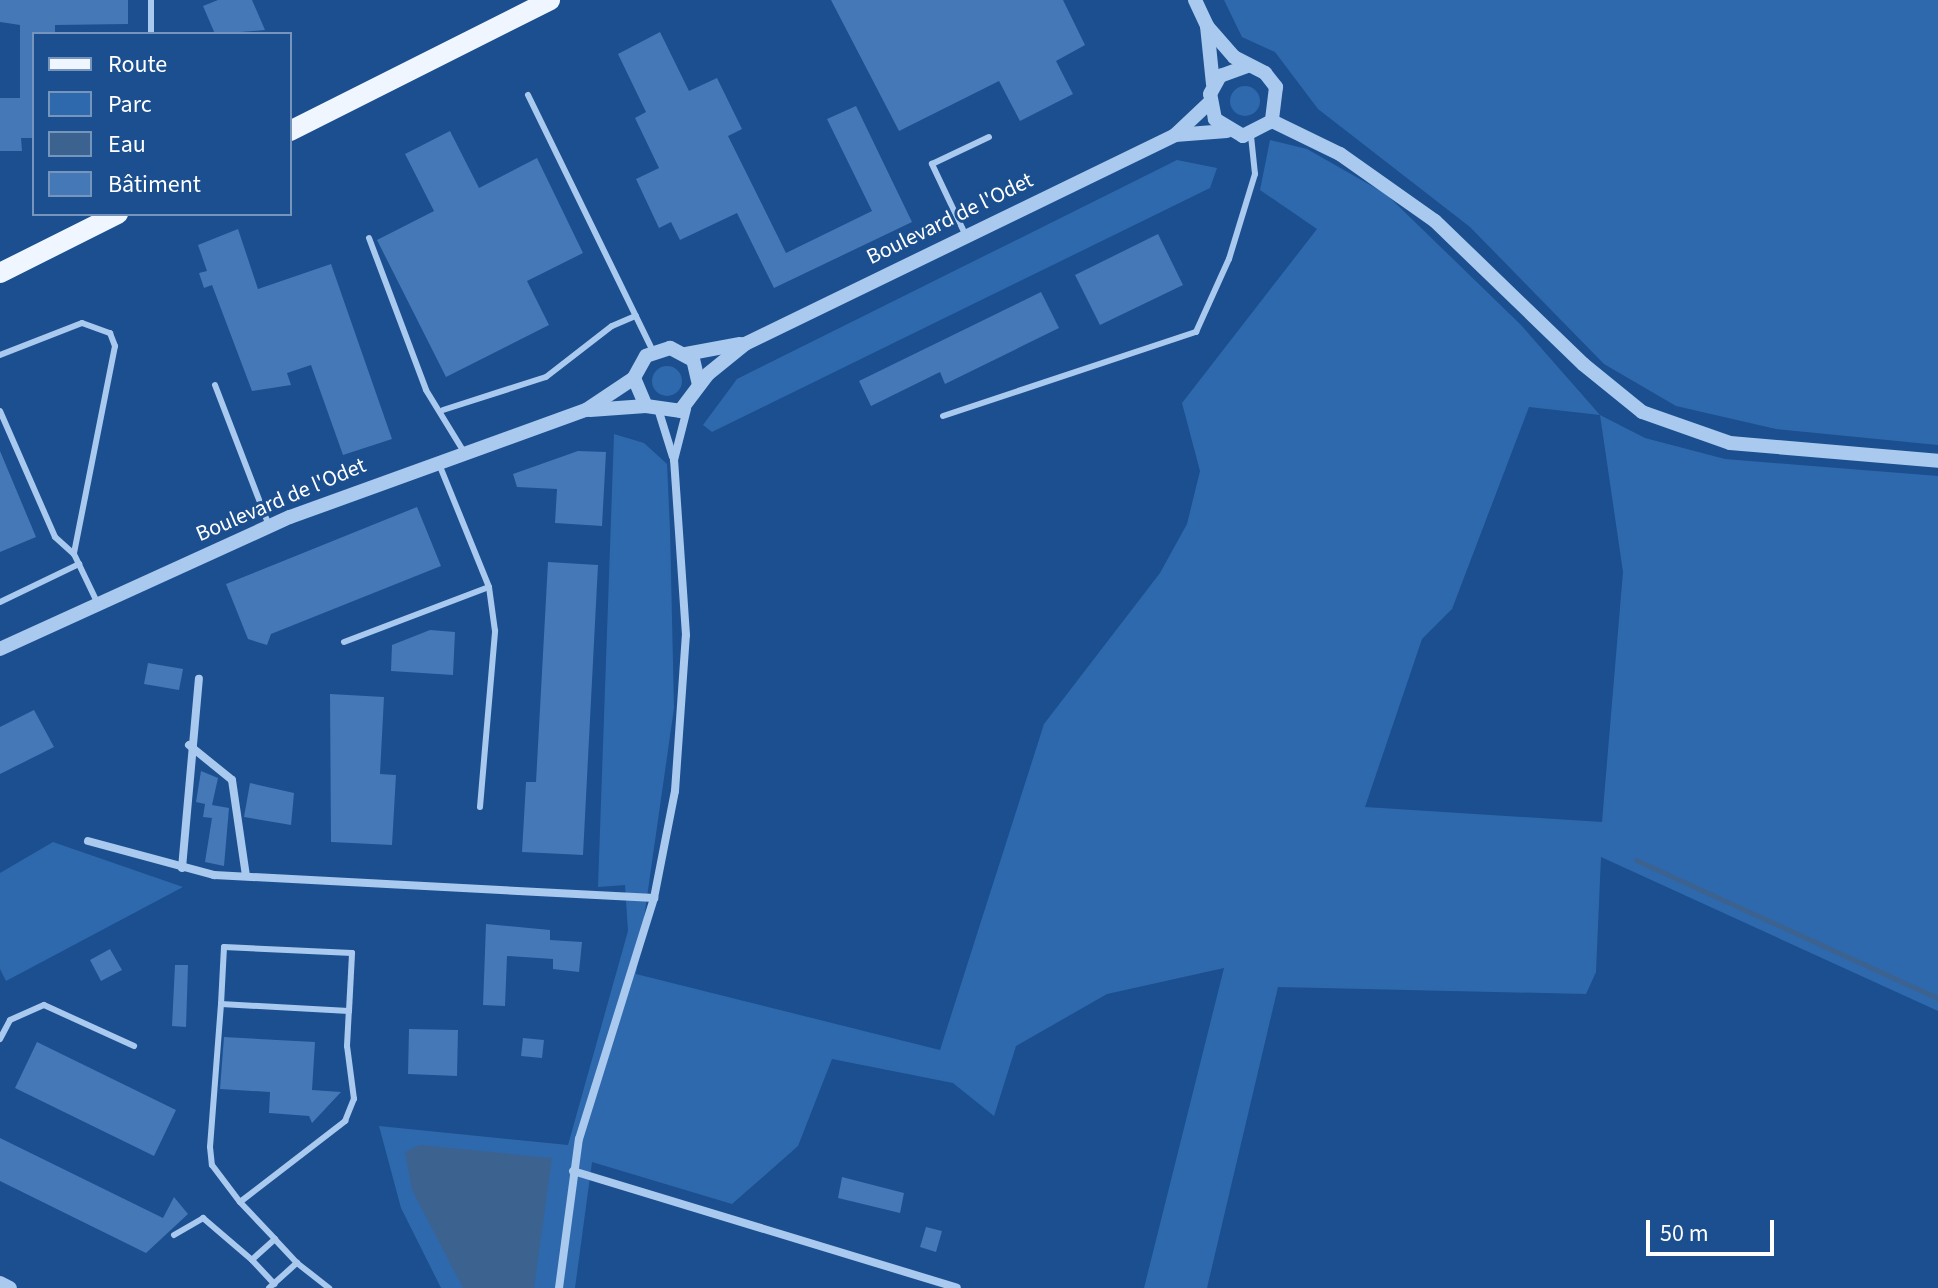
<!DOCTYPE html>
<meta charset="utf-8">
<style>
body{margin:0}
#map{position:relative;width:1938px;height:1288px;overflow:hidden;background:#1b4f8f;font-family:"Source Sans 3",sans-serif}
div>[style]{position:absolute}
.green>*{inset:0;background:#2e69ad}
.round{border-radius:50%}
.water>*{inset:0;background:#3c6290}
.stream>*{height:5px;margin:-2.5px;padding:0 2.5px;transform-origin:2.5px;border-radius:2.5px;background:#3c6290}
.building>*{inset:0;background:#4478b7}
.service>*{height:6px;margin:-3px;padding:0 3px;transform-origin:3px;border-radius:3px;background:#a9c9ee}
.minor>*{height:8px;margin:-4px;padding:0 4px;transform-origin:4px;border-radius:4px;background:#a9c9ee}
.tertiary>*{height:14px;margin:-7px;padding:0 7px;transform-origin:7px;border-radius:7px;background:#a9c9ee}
.primary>*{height:20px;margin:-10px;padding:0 10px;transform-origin:10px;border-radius:10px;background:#f0f6ff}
span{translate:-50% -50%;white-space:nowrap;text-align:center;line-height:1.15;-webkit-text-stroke:6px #1b4f8f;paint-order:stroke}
.street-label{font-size:22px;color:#fff}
.legend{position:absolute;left:32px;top:32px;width:260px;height:184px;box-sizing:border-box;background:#1b4f8f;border:2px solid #7695bc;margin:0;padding:10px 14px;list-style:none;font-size:24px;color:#fff}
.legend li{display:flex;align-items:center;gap:16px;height:40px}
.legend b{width:40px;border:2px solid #7695bc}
.scale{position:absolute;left:1646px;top:1220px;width:128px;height:36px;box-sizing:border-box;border:4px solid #fff;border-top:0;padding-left:10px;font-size:24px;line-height:28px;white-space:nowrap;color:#fff;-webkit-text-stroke:6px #1b4f8f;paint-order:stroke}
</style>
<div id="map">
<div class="green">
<i style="clip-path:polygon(1224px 0,1938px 0,1938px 445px,1776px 429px,1676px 406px,1604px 364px,1470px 227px,1318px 109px,1275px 52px,1242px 37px)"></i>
<i class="round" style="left:1230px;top:86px;width:30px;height:30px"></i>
<i style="clip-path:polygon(evenodd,1270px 140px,1307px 149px,1386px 194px,1521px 325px,1600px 415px,1645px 438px,1725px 459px,1938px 476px,1938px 1011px,1601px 857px,1596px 972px,1586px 994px,1278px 987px,1207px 1288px,1144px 1288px,1224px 968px,1107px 994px,1016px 1046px,994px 1116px,953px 1083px,832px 1059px,798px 1146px,732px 1204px,592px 1162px,575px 1288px,441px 1288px,401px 1208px,379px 1126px,568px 1145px,628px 931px,625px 885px,598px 887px,614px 434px,644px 443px,667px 464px,670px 529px,674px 708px,636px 974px,940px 1050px,1044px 724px,1160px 573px,1187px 524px,1200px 471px,1182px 403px,1317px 229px,1260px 190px,1270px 140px,1529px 407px,1600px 415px,1623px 572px,1602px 822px,1365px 807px,1422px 639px,1452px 609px,1529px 407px)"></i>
<i style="clip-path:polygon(1177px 160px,1217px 168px,1210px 188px,712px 432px,703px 425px,737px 379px)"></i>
<i class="round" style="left:652px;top:366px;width:30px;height:30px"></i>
<i style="clip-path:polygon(53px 842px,183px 887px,6px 981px,0 969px,0 873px)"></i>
</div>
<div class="water">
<i style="clip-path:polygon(420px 1145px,552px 1158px,534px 1288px,463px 1288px,412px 1190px,405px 1152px)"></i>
</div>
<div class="stream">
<i style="left:1636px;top:860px;width:332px;rotate:24.6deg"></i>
</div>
<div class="building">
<i style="clip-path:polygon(0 0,128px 0,128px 24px,55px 25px,55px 34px,34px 34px,34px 138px,21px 138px,22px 151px,0 151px,0 98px,20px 98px,20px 25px,0 22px)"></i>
<i style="clip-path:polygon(218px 0,252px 0,265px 30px,215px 34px,203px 6px)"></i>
<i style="clip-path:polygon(831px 0,1063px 0,1085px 45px,1056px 61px,1073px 94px,1020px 121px,999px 81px,899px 131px)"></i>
<i style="clip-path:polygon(660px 32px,689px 91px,717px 78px,742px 129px,728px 136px,786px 253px,872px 211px,827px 119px,856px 106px,912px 222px,774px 288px,737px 213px,680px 240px,671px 222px,659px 228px,636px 179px,659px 168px,635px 118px,646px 112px,618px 54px)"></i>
<i style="clip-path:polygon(450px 131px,479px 188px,537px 158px,583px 253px,527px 281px,549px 325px,446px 377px,377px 240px,434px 211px,405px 154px)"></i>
<i style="clip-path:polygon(238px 229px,258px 289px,331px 264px,392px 439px,343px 455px,311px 365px,287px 373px,291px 385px,252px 391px,212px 285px,204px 288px,199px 273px,207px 271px,198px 245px)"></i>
<i style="clip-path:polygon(1158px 234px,1183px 285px,1100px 325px,1075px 275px)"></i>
<i style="clip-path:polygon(1041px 292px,1059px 328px,945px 384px,940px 372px,871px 406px,859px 381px)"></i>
<i style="clip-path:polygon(0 451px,36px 537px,0 552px)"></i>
<i style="clip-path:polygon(578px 451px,606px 452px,602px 526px,555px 523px,557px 489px,517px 487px,513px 474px)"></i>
<i style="clip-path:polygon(417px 507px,441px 566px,271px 634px,267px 645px,248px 639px,226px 584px)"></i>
<i style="clip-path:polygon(548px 562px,598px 565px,583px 855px,522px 852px,526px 782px,536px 782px)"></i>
<i style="clip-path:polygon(430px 630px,455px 632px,453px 675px,391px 671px,392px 645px)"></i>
<i style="clip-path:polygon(148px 663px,183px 669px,179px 690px,144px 684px)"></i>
<i style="clip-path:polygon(330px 694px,384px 697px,380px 774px,396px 775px,392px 845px,331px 842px)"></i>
<i style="clip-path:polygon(34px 710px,54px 747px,0 774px,0 727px)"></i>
<i style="clip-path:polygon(201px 771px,218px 778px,212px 805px,229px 808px,224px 866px,205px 862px,212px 818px,203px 817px,205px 804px,196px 802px)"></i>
<i style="clip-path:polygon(250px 783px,294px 793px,291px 825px,244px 817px)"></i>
<i style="clip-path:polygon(486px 924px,550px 930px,550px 940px,582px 942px,579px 972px,553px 969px,553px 959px,507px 956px,505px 1006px,483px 1005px)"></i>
<i style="clip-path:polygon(110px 949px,122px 970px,101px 981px,90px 960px)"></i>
<i style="clip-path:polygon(175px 965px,188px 965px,186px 1027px,172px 1026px)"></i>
<i style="clip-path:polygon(409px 1029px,458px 1030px,457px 1076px,408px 1074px)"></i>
<i style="clip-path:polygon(224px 1037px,315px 1042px,312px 1090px,341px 1092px,312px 1123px,309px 1116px,269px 1113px,270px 1092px,220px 1089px)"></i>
<i style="clip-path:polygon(523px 1038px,544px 1040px,542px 1058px,521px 1056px)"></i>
<i style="clip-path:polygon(37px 1042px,176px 1110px,154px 1156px,15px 1088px)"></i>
<i style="clip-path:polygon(0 1138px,163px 1218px,174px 1197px,188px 1214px,146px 1253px,0 1181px)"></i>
<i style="clip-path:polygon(842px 1177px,904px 1193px,900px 1213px,838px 1198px)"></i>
<i style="clip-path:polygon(926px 1227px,942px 1231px,936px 1252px,920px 1247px)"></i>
</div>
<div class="service">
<i style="left:151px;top:34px;width:34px;rotate:-90deg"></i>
<i style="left:528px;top:95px;width:285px;rotate:64deg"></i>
<i style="left:966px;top:236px;width:80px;rotate:-115.3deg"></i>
<i style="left:932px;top:164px;width:63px;rotate:-25.3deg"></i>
<i style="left:369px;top:238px;width:162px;rotate:69.4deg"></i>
<i style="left:426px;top:390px;width:73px;rotate:58.5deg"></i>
<i style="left:0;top:355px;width:88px;rotate:-21.3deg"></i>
<i style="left:82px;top:323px;width:30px;rotate:20deg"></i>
<i style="left:110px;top:333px;width:14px;rotate:69deg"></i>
<i style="left:115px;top:346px;width:212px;rotate:101.2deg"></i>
<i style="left:215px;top:385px;width:151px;rotate:69deg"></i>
<i style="left:443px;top:410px;width:108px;rotate:-17.8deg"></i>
<i style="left:546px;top:377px;width:83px;rotate:-37.7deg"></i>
<i style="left:612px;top:326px;width:26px;rotate:-23deg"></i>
<i style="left:0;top:411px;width:137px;rotate:66.4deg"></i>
<i style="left:55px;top:537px;width:25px;rotate:42deg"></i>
<i style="left:74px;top:554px;width:53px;rotate:64.4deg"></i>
<i style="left:943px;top:416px;width:267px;rotate:-18.4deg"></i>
<i style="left:1196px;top:332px;width:80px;rotate:-65.7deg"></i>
<i style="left:1229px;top:259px;width:89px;rotate:-73deg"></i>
<i style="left:1255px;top:174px;width:39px;rotate:-96deg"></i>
<i style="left:0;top:602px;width:88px;rotate:-25.7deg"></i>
<i style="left:344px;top:642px;width:155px;rotate:-20.8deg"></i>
<i style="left:489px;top:587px;width:133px;rotate:-112.1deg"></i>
<i style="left:480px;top:807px;width:177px;rotate:-85.1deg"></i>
<i style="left:495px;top:631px;width:44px;rotate:-97.8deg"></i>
<i style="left:221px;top:1004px;width:143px;rotate:94.4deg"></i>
<i style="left:210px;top:1147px;width:18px;rotate:84deg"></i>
<i style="left:212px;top:1165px;width:46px;rotate:52.9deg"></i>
<i style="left:0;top:1039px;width:21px;rotate:-62deg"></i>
<i style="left:10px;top:1020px;width:37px;rotate:-24deg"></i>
<i style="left:44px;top:1005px;width:99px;rotate:24.5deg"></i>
<i style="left:174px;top:1235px;width:34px;rotate:-30deg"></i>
<i style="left:203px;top:1218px;width:65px;rotate:40.6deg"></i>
<i style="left:275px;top:1239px;width:51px;rotate:-133.4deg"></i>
<i style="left:240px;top:1202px;width:133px;rotate:-37.6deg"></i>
<i style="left:345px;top:1121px;width:24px;rotate:-68deg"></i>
<i style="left:354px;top:1099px;width:53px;rotate:-97.5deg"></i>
<i style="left:347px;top:1046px;width:35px;rotate:-87deg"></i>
<i style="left:349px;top:1011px;width:58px;rotate:-87deg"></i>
<i style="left:352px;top:953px;width:128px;rotate:-177.3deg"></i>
<i style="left:224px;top:947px;width:57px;rotate:93deg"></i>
<i style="left:221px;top:1004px;width:128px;rotate:3.1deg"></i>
<i style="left:297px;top:1263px;width:41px;rotate:38deg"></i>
<i style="left:269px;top:1288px;width:38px;rotate:-42deg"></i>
<i style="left:297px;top:1263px;width:33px;rotate:-133deg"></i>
<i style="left:275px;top:1239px;width:31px;rotate:138deg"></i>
<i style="left:252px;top:1260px;width:33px;rotate:47deg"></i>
</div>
<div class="minor">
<i style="left:659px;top:412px;width:47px;rotate:72.7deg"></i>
<i style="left:189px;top:745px;width:55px;rotate:39.1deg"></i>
<i style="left:232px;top:780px;width:97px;rotate:81.7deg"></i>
<i style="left:88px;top:841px;width:131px;rotate:15.1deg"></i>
<i style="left:214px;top:875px;width:441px;rotate:3deg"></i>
<i style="left:182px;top:868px;width:190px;rotate:-84.9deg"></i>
<i style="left:573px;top:1171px;width:401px;rotate:16.9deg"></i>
<i style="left:559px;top:1288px;width:150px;rotate:-82.4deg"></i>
<i style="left:579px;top:1139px;width:252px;rotate:-72.7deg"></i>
<i style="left:654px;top:898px;width:109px;rotate:-78.9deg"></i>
<i style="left:675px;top:791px;width:156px;rotate:-86deg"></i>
<i style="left:686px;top:635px;width:175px;rotate:-93.9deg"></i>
<i style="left:674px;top:460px;width:53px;rotate:-75.7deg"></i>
</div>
<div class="tertiary">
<i style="left:1195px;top:0;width:29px;rotate:65deg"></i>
<i style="left:1207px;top:26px;width:58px;rotate:84.1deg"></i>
<i style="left:1207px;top:26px;width:41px;rotate:48.9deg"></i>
<i style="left:1234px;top:57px;width:35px;rotate:27deg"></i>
<i style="left:1265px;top:73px;width:18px;rotate:52deg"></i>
<i style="left:1276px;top:87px;width:34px;rotate:97deg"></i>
<i style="left:1272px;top:121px;width:33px;rotate:153deg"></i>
<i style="left:1243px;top:136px;width:33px;rotate:-149deg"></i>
<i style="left:1215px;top:119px;width:25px;rotate:-101deg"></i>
<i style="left:1210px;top:94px;width:21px;rotate:-61deg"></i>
<i style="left:1220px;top:76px;width:30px;rotate:-20deg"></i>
<i style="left:1272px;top:121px;width:76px;rotate:25.9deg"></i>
<i style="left:1340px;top:154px;width:116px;rotate:35.2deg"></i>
<i style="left:1435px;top:221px;width:206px;rotate:44deg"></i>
<i style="left:1583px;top:364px;width:76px;rotate:39.1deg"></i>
<i style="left:1642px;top:412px;width:93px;rotate:19.4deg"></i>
<i style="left:1730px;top:443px;width:209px;rotate:4.9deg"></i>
<i style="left:1175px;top:135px;width:52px;rotate:-4.4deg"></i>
<i style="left:686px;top:354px;width:55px;rotate:-10.5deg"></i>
<i style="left:699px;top:385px;width:26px;rotate:-103deg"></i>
<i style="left:693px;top:360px;width:26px;rotate:-152deg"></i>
<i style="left:670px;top:348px;width:25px;rotate:162deg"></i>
<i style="left:646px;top:356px;width:25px;rotate:119deg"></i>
<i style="left:634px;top:378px;width:30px;rotate:67deg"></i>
<i style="left:646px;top:406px;width:34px;rotate:8deg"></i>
<i style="left:680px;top:411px;width:46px;rotate:-52.9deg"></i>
<i style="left:708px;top:374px;width:48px;rotate:-39deg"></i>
<i style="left:745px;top:344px;width:478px;rotate:-25.9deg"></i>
<i style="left:1175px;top:135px;width:47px;rotate:-43.3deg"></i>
<i style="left:590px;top:410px;width:56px;rotate:-4.1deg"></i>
<i style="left:0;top:649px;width:319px;rotate:-24.5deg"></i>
<i style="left:290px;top:517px;width:315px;rotate:-19.9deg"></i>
<i style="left:586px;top:410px;width:58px;rotate:-33.7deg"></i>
<i style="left:0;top:1283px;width:11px;rotate:27deg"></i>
</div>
<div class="primary">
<i style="left:290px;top:131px;width:291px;rotate:-26.7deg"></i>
<i style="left:0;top:273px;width:132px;rotate:-26.6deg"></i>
</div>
<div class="street-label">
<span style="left:950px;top:219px;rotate:-26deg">Boulevard de l'Odet</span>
<span style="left:281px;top:500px;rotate:-23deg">Boulevard de l'Odet</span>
</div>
<ul class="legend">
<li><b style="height:10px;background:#f0f6ff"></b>Route</li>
<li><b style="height:22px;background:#2e69ad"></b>Parc</li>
<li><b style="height:22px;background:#3c6290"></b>Eau</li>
<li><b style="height:22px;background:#4478b7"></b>Bâtiment</li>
</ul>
<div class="scale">50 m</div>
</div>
